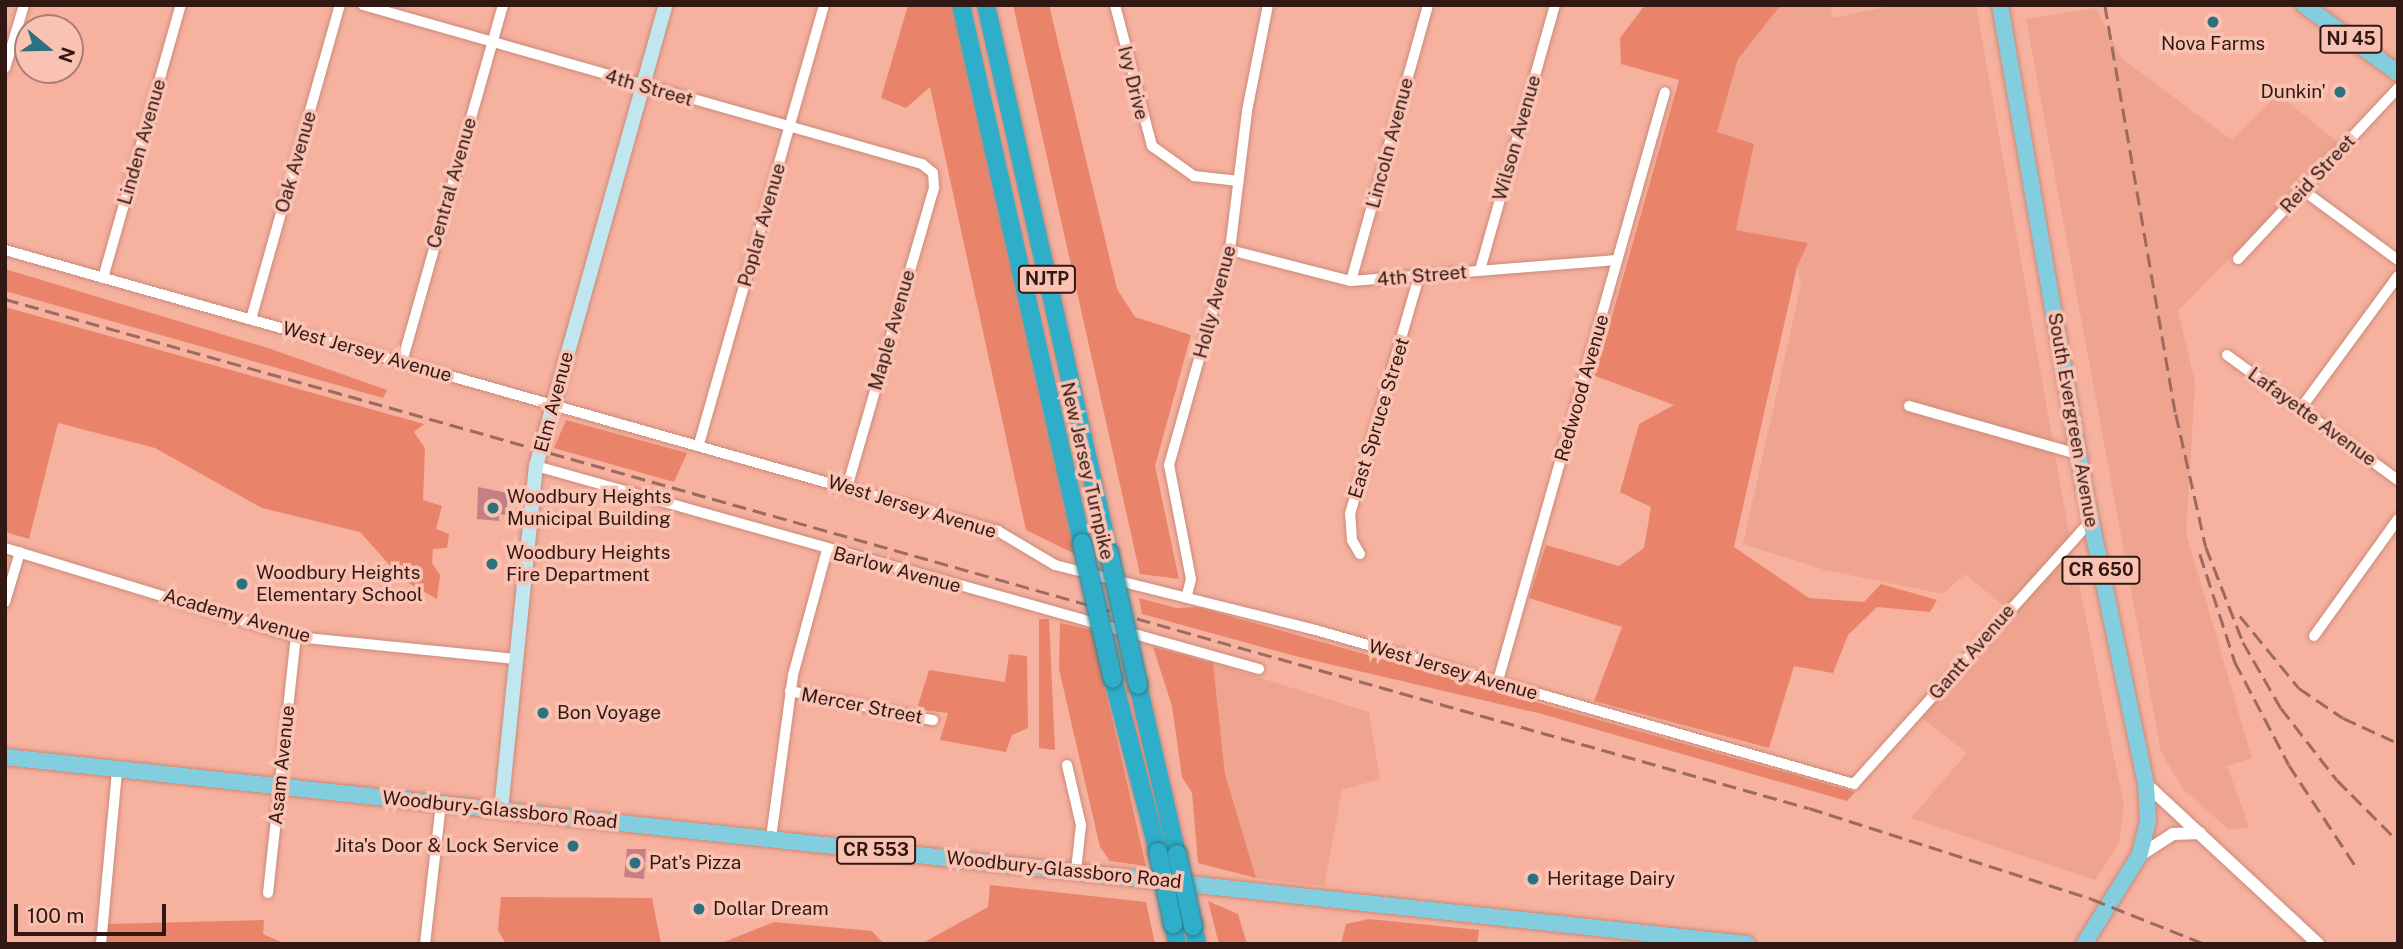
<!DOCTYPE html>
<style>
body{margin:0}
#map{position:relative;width:2403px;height:949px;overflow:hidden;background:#f6b19f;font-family:"Public Sans",sans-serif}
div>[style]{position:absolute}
.built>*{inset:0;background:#efa490}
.green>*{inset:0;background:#e9846a}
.building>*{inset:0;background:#c48084}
.roads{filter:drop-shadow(0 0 2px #cc8a79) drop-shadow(0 0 2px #cc8a79)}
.minor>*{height:10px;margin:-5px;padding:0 5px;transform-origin:5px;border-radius:5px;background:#fff}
.tertiary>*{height:12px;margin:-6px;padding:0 6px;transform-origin:6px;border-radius:6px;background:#fff}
.secondary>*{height:14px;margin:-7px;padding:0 7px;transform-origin:7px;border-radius:7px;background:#c0e7ef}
.primary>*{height:16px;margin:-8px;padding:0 8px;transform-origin:8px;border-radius:8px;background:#82cedf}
.motorway>*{height:18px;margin:-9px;padding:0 9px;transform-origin:9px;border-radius:9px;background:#2eaec9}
.rail>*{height:2.5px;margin-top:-1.25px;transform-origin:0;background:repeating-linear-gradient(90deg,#9c6b5e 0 14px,transparent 0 21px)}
.bridges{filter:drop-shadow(0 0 2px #2f7a89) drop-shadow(0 0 2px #2f7a89)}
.motorway-bridge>*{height:18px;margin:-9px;padding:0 9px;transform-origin:9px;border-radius:9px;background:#2eaec9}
.dots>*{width:19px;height:19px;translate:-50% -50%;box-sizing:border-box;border:4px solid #fac2b3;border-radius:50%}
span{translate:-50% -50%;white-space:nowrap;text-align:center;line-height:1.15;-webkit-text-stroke:7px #fac2b3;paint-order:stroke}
.shield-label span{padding:2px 5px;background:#fac2b3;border:2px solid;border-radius:5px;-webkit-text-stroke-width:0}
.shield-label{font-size:18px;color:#311812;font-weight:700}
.poi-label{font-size:19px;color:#311812}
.right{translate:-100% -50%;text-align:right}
.left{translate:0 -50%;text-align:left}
.street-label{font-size:19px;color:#311812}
.frame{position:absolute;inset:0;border:7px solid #311812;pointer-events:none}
.north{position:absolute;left:14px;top:14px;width:70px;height:70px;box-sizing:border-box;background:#fac2b3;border:2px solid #aa7e73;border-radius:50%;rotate:109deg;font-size:19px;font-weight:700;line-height:28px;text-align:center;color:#311812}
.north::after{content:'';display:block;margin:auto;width:24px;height:32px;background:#2c7180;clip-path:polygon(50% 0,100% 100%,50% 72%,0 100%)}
.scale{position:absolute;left:14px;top:904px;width:152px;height:32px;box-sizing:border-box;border:4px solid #311812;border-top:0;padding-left:9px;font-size:21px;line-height:24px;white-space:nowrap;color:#311812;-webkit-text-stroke:5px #fac2b3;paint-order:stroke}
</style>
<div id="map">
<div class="built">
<i style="clip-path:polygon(1781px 5px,1830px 5px,1833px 18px,1895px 5px,1976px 5px,2071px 545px,2124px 806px,2119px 844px,2095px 880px,1911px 818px,1967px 753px,1916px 713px,2005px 607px,1965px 574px,1943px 594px,1825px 570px,1743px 544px,1801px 285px,1797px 267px,1808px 243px,1736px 230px,1754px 145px,1717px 132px,1738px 59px)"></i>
<i style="clip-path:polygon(2096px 8px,2122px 59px,2232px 140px,2278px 94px,2341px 145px,2178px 311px,2195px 383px,2186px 533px,2252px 758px,2227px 766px,2249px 827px,2229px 830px,2182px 788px,2161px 752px,2026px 19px)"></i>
<i style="clip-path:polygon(1213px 663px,1369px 712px,1380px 779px,1342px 790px,1324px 886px,1256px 878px,1225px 774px)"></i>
</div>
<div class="green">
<i style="clip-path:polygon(908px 5px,953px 5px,1075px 554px,1026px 530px,930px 87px,906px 108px,881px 98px)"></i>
<i style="clip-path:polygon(1013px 5px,1049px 5px,1117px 289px,1135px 317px,1191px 335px,1155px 466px,1179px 579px,1140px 574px)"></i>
<i style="clip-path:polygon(1645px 5px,1781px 5px,1738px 59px,1717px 132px,1754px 144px,1736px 230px,1808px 243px,1797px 267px,1734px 547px,1809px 598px,1864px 602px,1881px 584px,1937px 600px,1930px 612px,1877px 607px,1848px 635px,1833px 673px,1794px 666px,1769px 748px,1594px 701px,1622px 627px,1529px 598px,1546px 545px,1619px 566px,1644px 548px,1651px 507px,1620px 492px,1639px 424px,1674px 405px,1595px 376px,1679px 80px,1621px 64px,1620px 38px)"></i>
<i style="clip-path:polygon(5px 269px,268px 348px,387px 390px,383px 398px,5px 291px)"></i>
<i style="clip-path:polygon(5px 307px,424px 424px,414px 432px,425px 448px,423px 500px,442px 506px,436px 529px,449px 534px,447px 548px,433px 549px,432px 563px,440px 575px,437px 599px,402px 579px,360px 532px,262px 508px,155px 448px,58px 423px,29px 539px,5px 532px)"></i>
<i style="clip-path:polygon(566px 420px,687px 453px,674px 482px,554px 448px)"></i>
<i style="clip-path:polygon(1139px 598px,1177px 608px,1197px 607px,1855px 792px,1847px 801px,1542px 714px,1295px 656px,1142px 614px)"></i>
<i style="clip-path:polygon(1039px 619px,1049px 619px,1055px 750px,1039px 748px)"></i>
<i style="clip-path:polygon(1060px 623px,1092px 630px,1146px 866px,1110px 861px,1100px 847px,1059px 669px)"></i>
<i style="clip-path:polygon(1153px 647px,1213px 663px,1225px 774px,1256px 878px,1198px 863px,1192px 793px,1182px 777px,1172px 706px)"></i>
<i style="clip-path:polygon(1009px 654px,1027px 656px,1028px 728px,1012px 735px,1006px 752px,940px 740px,948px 713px,917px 709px,929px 670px,1005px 682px)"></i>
<i style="clip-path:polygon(990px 885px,1146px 902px,1155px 944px,921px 944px,988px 907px)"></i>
<i style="clip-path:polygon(501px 897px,652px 898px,661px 944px,506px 944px,498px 930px)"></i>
<i style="clip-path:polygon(1208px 901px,1238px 914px,1247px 944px,1219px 944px)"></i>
<i style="clip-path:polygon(1369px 919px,1479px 930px,1477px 944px,1341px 944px,1346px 924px)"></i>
<i style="clip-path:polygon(264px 920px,263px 934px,286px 944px,103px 944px,107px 924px)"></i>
<i style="clip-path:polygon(774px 922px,872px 931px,884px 944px,719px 944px)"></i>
</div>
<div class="building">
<i style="clip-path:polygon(478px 487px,508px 493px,506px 515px,499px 514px,499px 521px,477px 519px)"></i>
<i style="clip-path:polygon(627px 849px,646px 849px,644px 879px,624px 877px)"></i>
</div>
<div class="roads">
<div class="minor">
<i style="left:363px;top:5px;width:581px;rotate:15.88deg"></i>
<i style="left:922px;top:164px;width:14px;rotate:39deg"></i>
<i style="left:933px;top:173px;width:15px;rotate:86deg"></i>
<i style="left:934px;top:188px;width:312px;rotate:106.2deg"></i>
<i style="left:1115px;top:5px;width:146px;rotate:75.3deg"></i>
<i style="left:1152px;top:146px;width:52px;rotate:35.5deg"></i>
<i style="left:1194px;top:176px;width:45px;rotate:6.3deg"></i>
<i style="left:5px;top:68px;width:66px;rotate:-73.2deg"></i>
<i style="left:2304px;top:191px;width:117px;rotate:36.3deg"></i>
<i style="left:5px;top:250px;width:1032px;rotate:15.8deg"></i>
<i style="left:998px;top:531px;width:66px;rotate:30.8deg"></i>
<i style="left:1055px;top:565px;width:265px;rotate:14deg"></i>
<i style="left:1312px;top:629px;width:564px;rotate:15.96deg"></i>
<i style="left:1854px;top:784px;width:354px;rotate:-48deg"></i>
<i style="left:1230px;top:250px;width:125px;rotate:14.4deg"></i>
<i style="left:1351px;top:281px;width:267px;rotate:-4.5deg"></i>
<i style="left:2238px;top:259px;width:234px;rotate:-46.9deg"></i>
<i style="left:1480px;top:270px;width:275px;rotate:-74.2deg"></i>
<i style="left:103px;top:278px;width:284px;rotate:-74.1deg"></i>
<i style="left:1351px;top:281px;width:287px;rotate:-74.4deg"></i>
<i style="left:251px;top:319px;width:326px;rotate:-74.2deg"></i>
<i style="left:2227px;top:355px;width:212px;rotate:36.2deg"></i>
<i style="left:402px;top:362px;width:371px;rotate:-74.2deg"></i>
<i style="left:1909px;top:406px;width:176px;rotate:15.9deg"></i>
<i style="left:2301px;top:408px;width:164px;rotate:-53.7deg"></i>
<i style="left:699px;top:444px;width:456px;rotate:-74.1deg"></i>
<i style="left:536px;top:466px;width:751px;rotate:15.68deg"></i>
<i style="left:5px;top:548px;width:304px;rotate:17deg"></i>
<i style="left:296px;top:637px;width:221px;rotate:5.7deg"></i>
<i style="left:1360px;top:554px;width:16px;rotate:-120deg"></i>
<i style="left:1352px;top:540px;width:26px;rotate:-94deg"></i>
<i style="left:1350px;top:514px;width:244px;rotate:-73.8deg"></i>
<i style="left:1187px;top:595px;width:16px;rotate:-76deg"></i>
<i style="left:1191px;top:579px;width:116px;rotate:-100.9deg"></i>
<i style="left:1169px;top:465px;width:223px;rotate:-74.2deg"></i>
<i style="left:1230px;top:250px;width:140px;rotate:-83deg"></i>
<i style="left:1247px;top:111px;width:108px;rotate:-78.8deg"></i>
<i style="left:5px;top:602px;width:52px;rotate:-73.3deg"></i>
<i style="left:2314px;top:636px;width:144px;rotate:-54.3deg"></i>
<i style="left:1497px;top:684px;width:615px;rotate:-74.16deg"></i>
<i style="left:790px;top:691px;width:146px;rotate:11.5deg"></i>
<i style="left:1067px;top:765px;width:62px;rotate:76.9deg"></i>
<i style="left:1081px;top:825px;width:45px;rotate:96.3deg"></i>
<i style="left:771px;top:838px;width:164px;rotate:-82.3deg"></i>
<i style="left:793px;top:675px;width:130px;rotate:-74.8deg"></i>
<i style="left:268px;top:893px;width:258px;rotate:-83.8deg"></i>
<i style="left:101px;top:944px;width:175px;rotate:-84.7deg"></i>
<i style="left:425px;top:944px;width:142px;rotate:-83.5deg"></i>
</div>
<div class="tertiary">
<i style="left:2146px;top:784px;width:235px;rotate:42.9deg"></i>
<i style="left:2139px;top:856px;width:40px;rotate:-32.9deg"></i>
<i style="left:2173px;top:834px;width:27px;rotate:-2deg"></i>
</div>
<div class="secondary">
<i style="left:501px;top:810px;width:346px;rotate:-84.2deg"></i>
<i style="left:536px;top:466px;width:479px;rotate:-74.3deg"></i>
</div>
<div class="primary">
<i style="left:2000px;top:5px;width:485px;rotate:80.1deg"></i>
<i style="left:2083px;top:483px;width:308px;rotate:78.2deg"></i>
<i style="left:2146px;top:784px;width:37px;rotate:87deg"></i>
<i style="left:2148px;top:821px;width:36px;rotate:104deg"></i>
<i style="left:2139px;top:856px;width:104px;rotate:122deg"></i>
<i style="left:2304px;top:5px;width:116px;rotate:35.9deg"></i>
<i style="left:5px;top:757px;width:1752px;rotate:6.13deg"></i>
</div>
<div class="motorway">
<i style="left:961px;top:5px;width:551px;rotate:77.32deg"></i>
<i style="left:986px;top:5px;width:562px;rotate:77.35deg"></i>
<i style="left:1113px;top:679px;width:179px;rotate:75.4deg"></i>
<i style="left:1138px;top:685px;width:173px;rotate:77deg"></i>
<i style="left:1173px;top:924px;width:20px;rotate:79deg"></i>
<i style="left:1193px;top:926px;width:18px;rotate:77deg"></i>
</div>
</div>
<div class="rail">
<i style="left:2105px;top:5px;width:415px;rotate:80.2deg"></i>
<i style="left:2176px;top:414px;width:136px;rotate:77.3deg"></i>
<i style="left:2206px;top:547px;width:102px;rotate:68.7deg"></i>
<i style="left:2243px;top:642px;width:76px;rotate:60.1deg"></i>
<i style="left:2281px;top:708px;width:91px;rotate:52.1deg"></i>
<i style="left:2337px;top:780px;width:86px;rotate:45deg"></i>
<i style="left:5px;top:299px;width:1874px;rotate:15.76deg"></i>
<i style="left:1809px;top:808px;width:297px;rotate:17.8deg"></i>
<i style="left:2092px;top:899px;width:122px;rotate:21.7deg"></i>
<i style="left:2200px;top:554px;width:114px;rotate:72deg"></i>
<i style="left:2235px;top:662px;width:116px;rotate:62.3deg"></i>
<i style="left:2289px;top:765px;width:123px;rotate:56.6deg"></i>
<i style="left:2240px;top:616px;width:93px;rotate:50.7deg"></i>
<i style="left:2299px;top:688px;width:53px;rotate:34.3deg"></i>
<i style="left:2343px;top:718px;width:60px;rotate:24.4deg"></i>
</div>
<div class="bridges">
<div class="motorway-bridge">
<i style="left:1082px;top:543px;width:139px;rotate:77.2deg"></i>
<i style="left:1109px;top:553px;width:135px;rotate:77.6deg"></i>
<i style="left:1158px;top:852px;width:74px;rotate:78.2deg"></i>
<i style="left:1177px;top:854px;width:74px;rotate:77.5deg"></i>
</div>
</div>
<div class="dots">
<i style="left:2213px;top:22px;background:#2c7180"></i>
<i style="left:2340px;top:92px;background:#2c7180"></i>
<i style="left:493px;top:508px;background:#2c7180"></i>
<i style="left:492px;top:564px;background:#2c7180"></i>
<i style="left:242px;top:584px;background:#2c7180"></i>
<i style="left:543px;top:713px;background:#2c7180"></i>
<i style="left:573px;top:846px;background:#2c7180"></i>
<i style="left:635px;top:863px;background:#2c7180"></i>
<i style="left:1533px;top:879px;background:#2c7180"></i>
<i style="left:699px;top:909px;background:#2c7180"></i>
</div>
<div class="shield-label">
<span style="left:2351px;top:39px">NJ 45</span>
<span style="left:1047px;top:279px">NJTP</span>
<span style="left:2101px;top:570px">CR 650</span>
<span style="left:876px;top:850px">CR 553</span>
</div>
<div class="poi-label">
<span style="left:2213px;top:44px">Nova Farms</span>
<span class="right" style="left:2326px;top:92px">Dunkin'</span>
<span class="left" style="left:507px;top:508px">Woodbury Heights<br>Municipal Building</span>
<span class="left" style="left:506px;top:564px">Woodbury Heights<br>Fire Department</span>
<span class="left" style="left:256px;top:584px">Woodbury Heights<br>Elementary School</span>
<span class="left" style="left:557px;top:713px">Bon Voyage</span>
<span class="right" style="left:559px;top:846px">Jita's Door &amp; Lock Service</span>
<span class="left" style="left:649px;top:863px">Pat's Pizza</span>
<span class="left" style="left:1547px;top:879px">Heritage Dairy</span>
<span class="left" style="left:713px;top:909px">Dollar Dream</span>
</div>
<div class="street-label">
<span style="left:1133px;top:83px;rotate:76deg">Ivy Drive</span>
<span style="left:649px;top:88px;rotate:16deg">4th Street</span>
<span style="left:1517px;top:138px;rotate:-74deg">Wilson Avenue</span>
<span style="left:142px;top:142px;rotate:-74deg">Linden Avenue</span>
<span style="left:1390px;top:143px;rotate:-75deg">Lincoln Avenue</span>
<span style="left:296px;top:162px;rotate:-74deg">Oak Avenue</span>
<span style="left:2318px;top:174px;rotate:-47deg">Reid Street</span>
<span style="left:452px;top:183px;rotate:-74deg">Central Avenue</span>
<span style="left:762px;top:225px;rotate:-74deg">Poplar Avenue</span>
<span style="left:1422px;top:276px;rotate:-5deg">4th Street</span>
<span style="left:1215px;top:302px;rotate:-75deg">Holly Avenue</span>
<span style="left:892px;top:330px;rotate:-74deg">Maple Avenue</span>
<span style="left:367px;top:352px;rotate:16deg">West Jersey Avenue</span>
<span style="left:1582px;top:388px;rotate:-74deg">Redwood Avenue</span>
<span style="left:554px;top:402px;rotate:-75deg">Elm Avenue</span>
<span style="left:2312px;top:417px;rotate:36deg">Lafayette Avenue</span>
<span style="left:1379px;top:418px;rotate:-73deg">East Spruce Street</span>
<span style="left:2073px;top:420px;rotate:80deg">South Evergreen Avenue</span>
<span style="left:1087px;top:471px;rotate:77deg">New Jersey Turnpike</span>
<span style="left:912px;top:507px;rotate:17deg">West Jersey Avenue</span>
<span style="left:897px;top:570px;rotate:15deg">Barlow Avenue</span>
<span style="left:237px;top:616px;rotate:16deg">Academy Avenue</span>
<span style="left:1972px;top:652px;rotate:-49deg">Gantt Avenue</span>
<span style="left:1453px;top:670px;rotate:16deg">West Jersey Avenue</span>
<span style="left:862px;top:706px;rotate:11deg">Mercer Street</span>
<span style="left:282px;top:765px;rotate:-84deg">Asam Avenue</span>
<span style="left:500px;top:810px;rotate:6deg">Woodbury-Glassboro Road</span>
<span style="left:1064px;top:870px;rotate:6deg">Woodbury-Glassboro Road</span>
</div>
<div class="frame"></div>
<div class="north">N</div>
<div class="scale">100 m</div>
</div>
